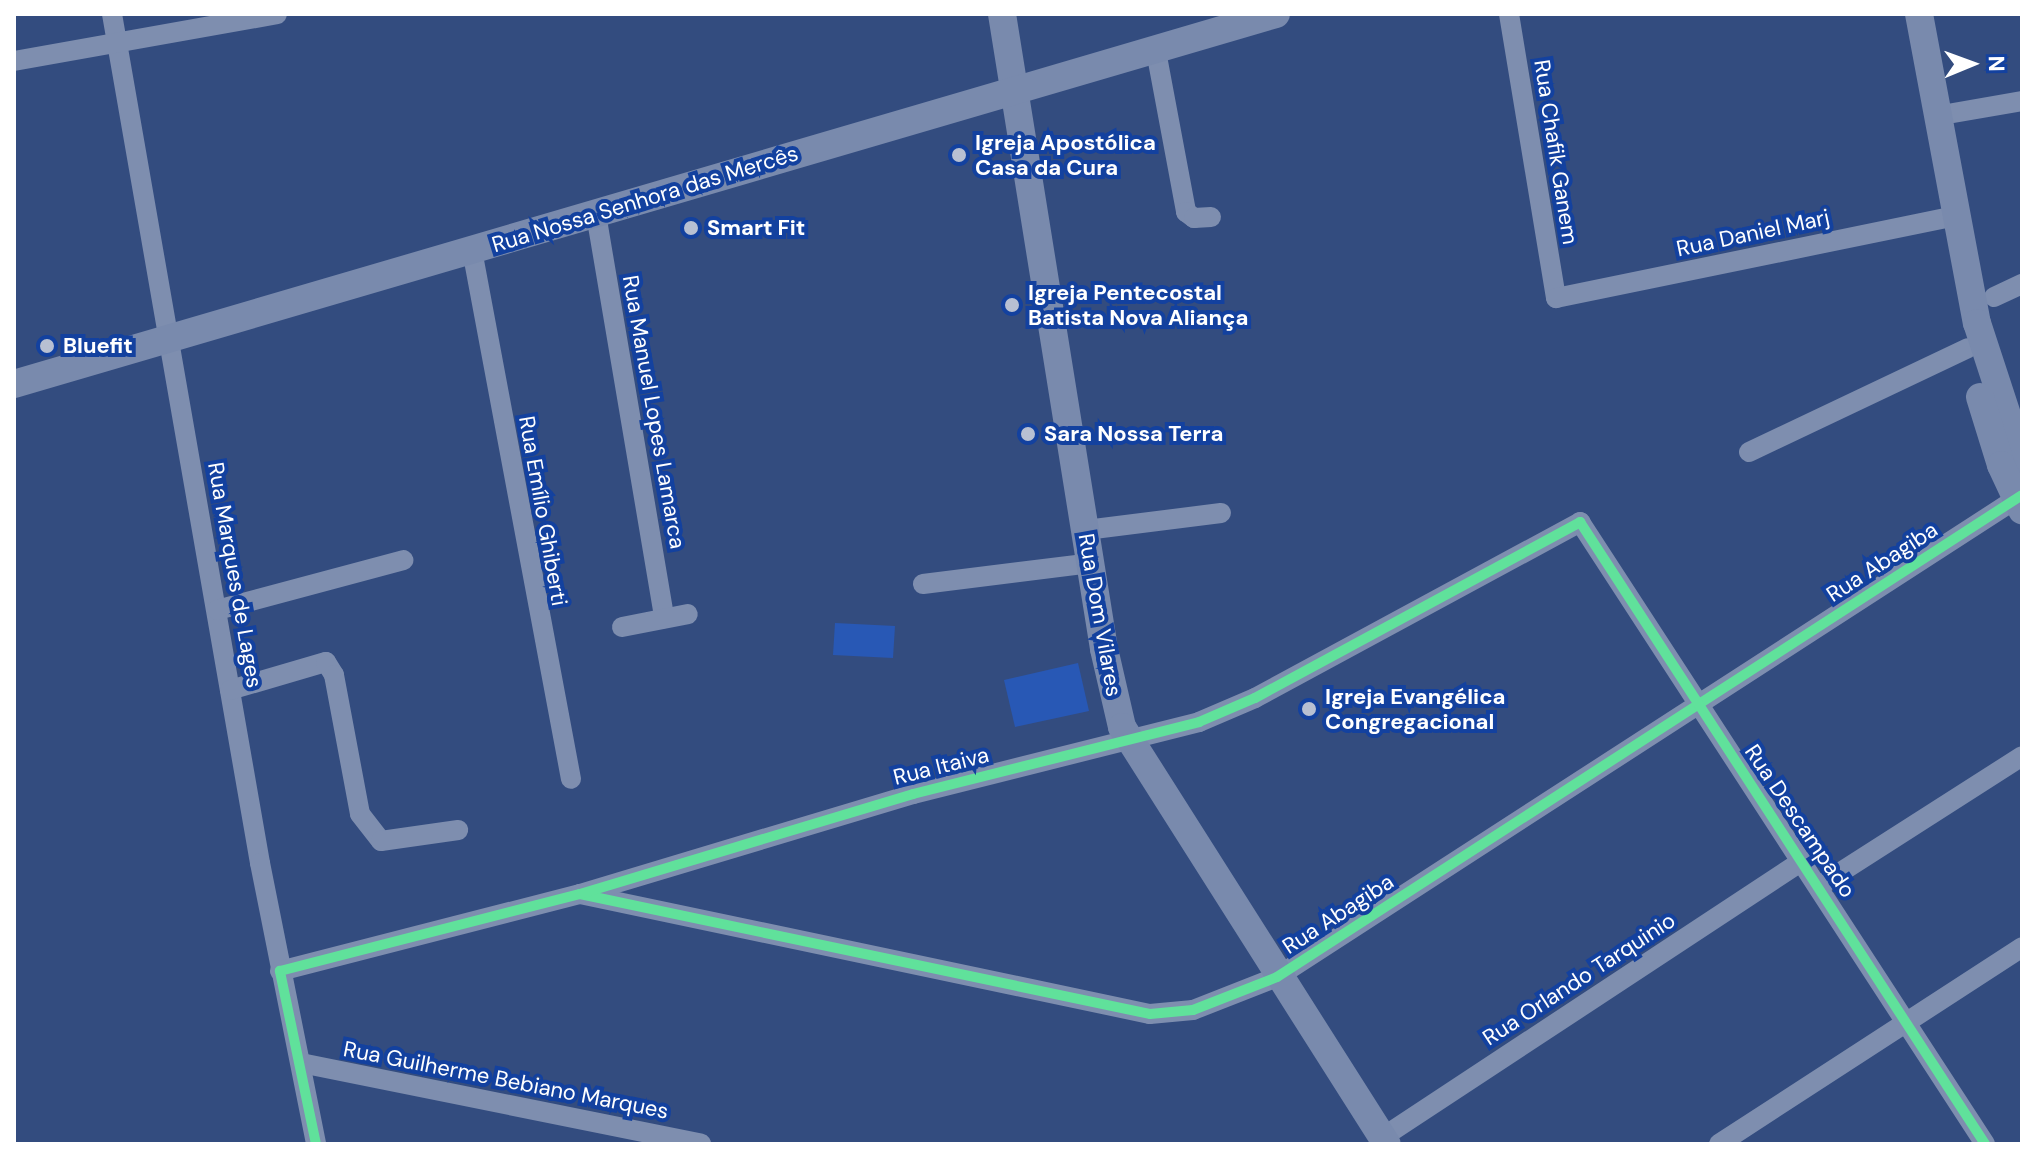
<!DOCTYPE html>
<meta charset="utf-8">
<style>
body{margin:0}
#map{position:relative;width:2036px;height:1158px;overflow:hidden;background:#334c7f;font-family:"DM Sans",sans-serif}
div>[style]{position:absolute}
.green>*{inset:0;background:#2858b5}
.street>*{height:20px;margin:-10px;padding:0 10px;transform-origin:10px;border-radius:10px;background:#7e8eaf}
.secondary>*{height:28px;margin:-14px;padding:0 14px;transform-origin:14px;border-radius:14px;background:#798aad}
.cycleway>*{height:10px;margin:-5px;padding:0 5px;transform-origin:5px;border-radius:5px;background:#60e19b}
.dots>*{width:22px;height:22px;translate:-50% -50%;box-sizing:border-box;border:4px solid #13419f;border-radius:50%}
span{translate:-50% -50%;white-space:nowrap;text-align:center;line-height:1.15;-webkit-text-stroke:8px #13419f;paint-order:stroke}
.poi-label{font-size:22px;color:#fff;font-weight:700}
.left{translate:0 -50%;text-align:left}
.street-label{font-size:22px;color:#fff}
.frame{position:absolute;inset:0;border:16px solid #fff;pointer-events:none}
.north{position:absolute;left:1932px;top:24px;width:80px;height:80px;-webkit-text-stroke:6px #13419f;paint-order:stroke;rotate:89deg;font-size:22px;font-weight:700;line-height:32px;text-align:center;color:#fff}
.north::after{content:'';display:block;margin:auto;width:28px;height:36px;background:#fff;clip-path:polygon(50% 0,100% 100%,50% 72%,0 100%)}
</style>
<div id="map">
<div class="green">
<i style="clip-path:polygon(835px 623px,895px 626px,893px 658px,833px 655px)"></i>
<i style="clip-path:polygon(1078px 663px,1089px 711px,1015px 727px,1004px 680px)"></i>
</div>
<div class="street">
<i style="left:112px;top:14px;width:862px;rotate:80.11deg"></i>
<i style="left:260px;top:863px;width:287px;rotate:78.7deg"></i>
<i style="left:1509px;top:14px;width:288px;rotate:80.6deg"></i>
<i style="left:1556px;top:298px;width:411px;rotate:-11.6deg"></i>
<i style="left:1156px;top:51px;width:164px;rotate:79.4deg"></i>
<i style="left:1186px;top:212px;width:10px;rotate:37deg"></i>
<i style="left:1194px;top:218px;width:17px;rotate:-3deg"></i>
<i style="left:14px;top:61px;width:267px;rotate:-10.1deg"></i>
<i style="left:1936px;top:116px;width:87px;rotate:-9.9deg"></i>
<i style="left:596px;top:214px;width:410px;rotate:80.4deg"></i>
<i style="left:472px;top:250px;width:538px;rotate:79.4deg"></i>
<i style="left:1994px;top:297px;width:31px;rotate:-25deg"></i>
<i style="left:1749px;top:452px;width:242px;rotate:-25.4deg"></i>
<i style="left:1086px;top:530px;width:136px;rotate:-7.2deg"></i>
<i style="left:923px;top:584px;width:169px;rotate:-7.1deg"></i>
<i style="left:217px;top:610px;width:193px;rotate:-15deg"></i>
<i style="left:622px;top:627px;width:67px;rotate:-11.1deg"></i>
<i style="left:230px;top:690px;width:100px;rotate:-16.3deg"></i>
<i style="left:326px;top:662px;width:15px;rotate:58deg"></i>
<i style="left:334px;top:675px;width:141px;rotate:79.4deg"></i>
<i style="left:360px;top:814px;width:34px;rotate:52deg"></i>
<i style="left:381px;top:841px;width:78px;rotate:-8.1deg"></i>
<i style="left:1819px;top:886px;width:241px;rotate:-32.6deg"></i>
<i style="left:580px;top:894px;width:582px;rotate:11.89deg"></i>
<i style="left:1150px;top:1014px;width:43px;rotate:-5.3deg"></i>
<i style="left:1193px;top:1010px;width:90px;rotate:-21.4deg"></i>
<i style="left:1277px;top:977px;width:887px;rotate:-32.9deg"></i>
<i style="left:280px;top:971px;width:310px;rotate:-14.4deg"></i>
<i style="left:580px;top:894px;width:348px;rotate:-16.7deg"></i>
<i style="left:913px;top:794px;width:295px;rotate:-14.1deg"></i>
<i style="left:1199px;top:722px;width:61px;rotate:-23.2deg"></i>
<i style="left:1255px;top:698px;width:370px;rotate:-28.4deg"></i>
<i style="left:1580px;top:522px;width:742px;rotate:56.93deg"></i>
<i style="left:301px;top:1063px;width:408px;rotate:11.4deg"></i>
<i style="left:1383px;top:1137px;width:502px;rotate:-33.37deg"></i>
<i style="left:1719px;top:1144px;width:361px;rotate:-33deg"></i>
</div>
<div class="secondary">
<i style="left:1002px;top:14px;width:643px;rotate:80.87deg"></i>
<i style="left:1104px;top:649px;width:80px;rotate:77deg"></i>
<i style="left:1122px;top:727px;width:494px;rotate:57.6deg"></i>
<i style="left:1919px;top:14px;width:314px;rotate:79.4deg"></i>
<i style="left:1977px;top:323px;width:145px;rotate:71.9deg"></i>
<i style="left:14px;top:384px;width:1315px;rotate:-16.34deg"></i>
<i style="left:1980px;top:397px;width:71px;rotate:72.8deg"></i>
<i style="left:2001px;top:465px;width:50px;rotate:65deg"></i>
</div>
<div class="cycleway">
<i style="left:580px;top:894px;width:582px;rotate:11.89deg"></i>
<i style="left:1150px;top:1014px;width:43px;rotate:-5.3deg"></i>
<i style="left:1193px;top:1010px;width:90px;rotate:-21.4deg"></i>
<i style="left:1277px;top:977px;width:887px;rotate:-32.9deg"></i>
<i style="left:316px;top:1144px;width:177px;rotate:-101.8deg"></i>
<i style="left:280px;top:971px;width:310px;rotate:-14.4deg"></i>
<i style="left:580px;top:894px;width:348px;rotate:-16.7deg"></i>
<i style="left:913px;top:794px;width:295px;rotate:-14.1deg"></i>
<i style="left:1199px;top:722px;width:61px;rotate:-23.2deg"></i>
<i style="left:1255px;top:698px;width:370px;rotate:-28.4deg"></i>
<i style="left:1580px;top:522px;width:742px;rotate:56.93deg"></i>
</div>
<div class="dots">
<i style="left:959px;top:155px;background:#b8c0d2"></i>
<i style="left:691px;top:228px;background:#b8c0d2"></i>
<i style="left:1012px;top:305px;background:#b8c0d2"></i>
<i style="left:47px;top:346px;background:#b8c0d2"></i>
<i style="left:1028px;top:434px;background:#b8c0d2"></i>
<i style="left:1309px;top:709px;background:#b8c0d2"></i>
</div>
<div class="poi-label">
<span class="left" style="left:975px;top:155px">Igreja Apostólica<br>Casa da Cura</span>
<span class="left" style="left:707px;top:228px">Smart Fit</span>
<span class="left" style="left:1028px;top:305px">Igreja Pentecostal<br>Batista Nova Aliança</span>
<span class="left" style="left:63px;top:346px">Bluefit</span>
<span class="left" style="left:1044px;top:434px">Sara Nossa Terra</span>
<span class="left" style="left:1325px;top:709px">Igreja Evangélica<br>Congregacional</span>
</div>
<div class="street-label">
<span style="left:1556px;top:152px;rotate:81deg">Rua Chafik Ganem</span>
<span style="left:645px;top:199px;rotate:-17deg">Rua Nossa Senhora das Mercês</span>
<span style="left:1753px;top:233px;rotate:-12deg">Rua Daniel Marj</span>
<span style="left:654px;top:412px;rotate:80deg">Rua Manuel Lopes Lamarca</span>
<span style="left:543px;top:511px;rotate:80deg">Rua Emílio Ghiberti</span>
<span style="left:1882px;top:562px;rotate:-33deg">Rua Abagiba</span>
<span style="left:235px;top:575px;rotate:80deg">Rua Marques de Lages</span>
<span style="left:1100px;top:615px;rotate:80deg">Rua Dom Vilares</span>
<span style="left:941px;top:766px;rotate:-14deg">Rua Itaiva</span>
<span style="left:1800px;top:821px;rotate:56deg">Rua Descampado</span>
<span style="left:1338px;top:914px;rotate:-33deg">Rua Abagiba</span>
<span style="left:1579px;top:979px;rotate:-33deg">Rua Orlando Tarquinio</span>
<span style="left:506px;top:1080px;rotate:11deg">Rua Guilherme Bebiano Marques</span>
</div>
<div class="frame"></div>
<div class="north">N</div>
</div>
